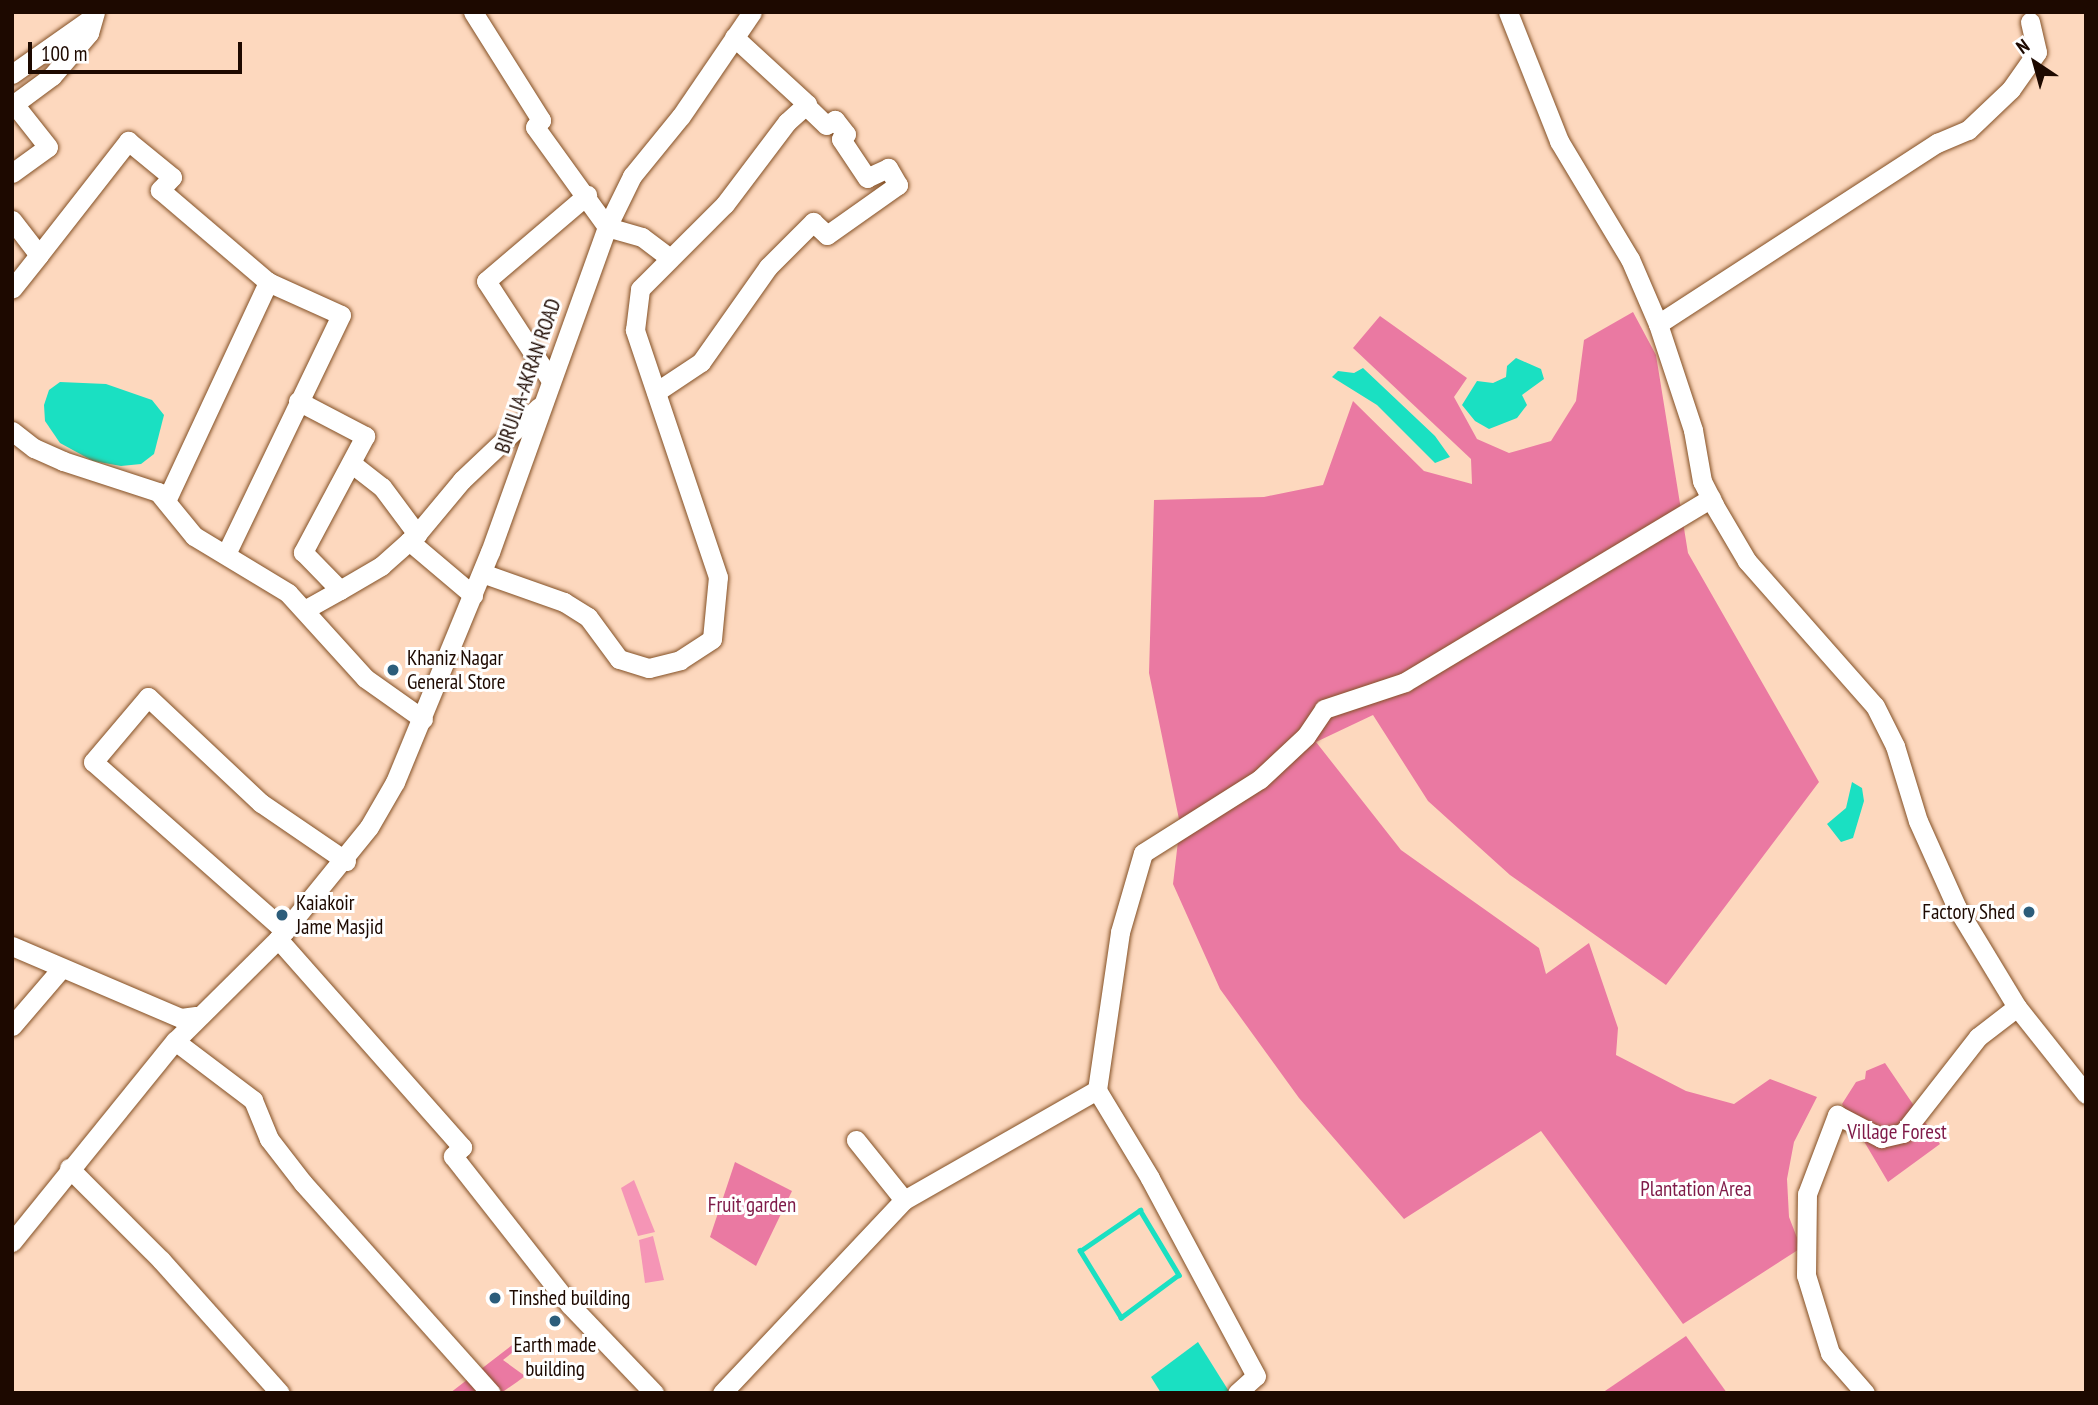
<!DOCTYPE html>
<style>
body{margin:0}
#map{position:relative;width:2098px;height:1405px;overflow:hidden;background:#fdd8be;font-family:"PT Sans Narrow",sans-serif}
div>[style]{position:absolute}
.green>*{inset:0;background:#f595b6}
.forest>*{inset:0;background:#ea79a2}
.water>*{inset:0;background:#1ae0c2}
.stream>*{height:4.5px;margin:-2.25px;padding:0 2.25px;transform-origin:2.25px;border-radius:2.25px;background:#1ae0c2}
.roads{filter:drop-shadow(0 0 2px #835025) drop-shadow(0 0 2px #835025)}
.minor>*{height:19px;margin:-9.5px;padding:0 9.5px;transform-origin:9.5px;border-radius:9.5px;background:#fff}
.dots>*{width:19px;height:19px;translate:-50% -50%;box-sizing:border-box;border:4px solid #fff;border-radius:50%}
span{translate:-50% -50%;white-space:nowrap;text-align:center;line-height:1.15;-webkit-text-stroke:6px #fff;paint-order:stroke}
.street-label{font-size:21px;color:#1d0900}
.poi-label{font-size:21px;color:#1d0900}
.left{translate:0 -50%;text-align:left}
.right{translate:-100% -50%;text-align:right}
.park-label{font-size:21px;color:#7f1a48}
.frame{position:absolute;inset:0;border:14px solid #1d0900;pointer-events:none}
.north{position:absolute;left:2000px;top:28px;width:70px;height:70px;-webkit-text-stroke:5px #fff;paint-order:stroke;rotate:324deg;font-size:19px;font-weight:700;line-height:28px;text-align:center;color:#1d0900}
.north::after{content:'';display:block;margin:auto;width:24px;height:32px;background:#1d0900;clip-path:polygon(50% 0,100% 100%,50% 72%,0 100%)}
.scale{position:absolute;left:28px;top:42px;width:214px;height:32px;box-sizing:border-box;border:4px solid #1d0900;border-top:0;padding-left:9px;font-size:21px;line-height:24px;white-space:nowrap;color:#1d0900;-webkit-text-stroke:5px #fff;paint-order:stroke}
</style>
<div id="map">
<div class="green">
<i style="clip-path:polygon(634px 1180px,655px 1232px,638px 1236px,621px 1188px)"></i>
<i style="clip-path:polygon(653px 1236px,664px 1280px,645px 1283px,639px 1240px)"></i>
</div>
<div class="forest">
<i style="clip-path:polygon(1633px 312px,1656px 355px,1688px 553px,1819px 782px,1666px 985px,1510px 875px,1428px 801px,1373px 715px,1316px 742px,1401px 850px,1539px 948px,1546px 974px,1589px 943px,1618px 1028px,1616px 1055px,1686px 1091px,1734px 1104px,1770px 1079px,1817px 1097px,1794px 1142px,1787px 1179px,1789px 1217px,1801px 1248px,1683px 1324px,1541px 1131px,1404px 1219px,1299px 1098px,1220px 989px,1173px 884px,1180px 824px,1149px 673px,1154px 500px,1264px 497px,1323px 485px,1353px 401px,1424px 471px,1472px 484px,1471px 459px,1353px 348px,1380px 316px,1467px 378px,1454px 397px,1477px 439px,1509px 453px,1551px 441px,1576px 401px,1584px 340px)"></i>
<i style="clip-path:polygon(1885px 1063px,1940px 1144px,1888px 1182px,1842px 1104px,1856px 1082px,1865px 1079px,1866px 1071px)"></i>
<i style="clip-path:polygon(735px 1162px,792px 1191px,756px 1266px,710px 1237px)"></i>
<i style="clip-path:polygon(1686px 1336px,1727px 1393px,1602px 1393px)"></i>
<i style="clip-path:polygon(516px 1342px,518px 1348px,503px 1360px,525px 1376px,517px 1382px,501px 1393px,450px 1393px)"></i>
</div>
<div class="water">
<i style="clip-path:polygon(1516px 358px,1541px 369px,1544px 379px,1522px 395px,1527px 405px,1517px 418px,1489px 429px,1475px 421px,1462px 405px,1477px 381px,1493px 383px,1506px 377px,1507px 366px)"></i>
<i style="clip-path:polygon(1363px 368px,1435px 436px,1450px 457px,1435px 463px,1377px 405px,1332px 377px,1338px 371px,1354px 373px)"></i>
<i style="clip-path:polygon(60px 382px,106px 384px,152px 400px,164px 415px,154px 454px,141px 464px,121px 466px,93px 461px,60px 443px,45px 421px,44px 405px,49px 390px)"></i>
<i style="clip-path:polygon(1852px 782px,1862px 788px,1864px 801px,1853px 838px,1841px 842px,1827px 824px,1846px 808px)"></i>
<i style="clip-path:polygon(1198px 1342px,1230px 1393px,1161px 1393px,1151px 1377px)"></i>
</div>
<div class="stream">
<i style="left:1140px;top:1210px;width:76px;rotate:59deg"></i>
<i style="left:1179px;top:1275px;width:72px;rotate:143.4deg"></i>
<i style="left:1121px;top:1318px;width:79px;rotate:-121.5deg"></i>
<i style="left:1080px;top:1251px;width:73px;rotate:-34.3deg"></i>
</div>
<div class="roads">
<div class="minor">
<i style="left:473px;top:12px;width:128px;rotate:57.8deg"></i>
<i style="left:541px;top:120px;width:9px;rotate:131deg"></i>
<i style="left:535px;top:127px;width:123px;rotate:54.2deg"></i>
<i style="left:607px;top:227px;width:36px;rotate:16deg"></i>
<i style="left:642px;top:237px;width:35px;rotate:37deg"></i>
<i style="left:1508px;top:12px;width:139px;rotate:68.4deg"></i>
<i style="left:1559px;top:141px;width:138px;rotate:59deg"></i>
<i style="left:1630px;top:259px;width:71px;rotate:66.7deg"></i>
<i style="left:1658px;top:324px;width:112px;rotate:71.7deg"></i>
<i style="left:1693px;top:430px;width:52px;rotate:80deg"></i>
<i style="left:1702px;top:481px;width:27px;rotate:63deg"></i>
<i style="left:1714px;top:505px;width:65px;rotate:59.5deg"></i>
<i style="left:1747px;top:561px;width:193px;rotate:48.6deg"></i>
<i style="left:1875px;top:706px;width:45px;rotate:63.4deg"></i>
<i style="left:1895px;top:746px;width:78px;rotate:73deg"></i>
<i style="left:1918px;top:821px;width:95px;rotate:65.9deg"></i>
<i style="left:1957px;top:908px;width:116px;rotate:58.8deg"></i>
<i style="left:2017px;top:1007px;width:111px;rotate:51.6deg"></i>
<i style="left:12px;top:74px;width:99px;rotate:-35.1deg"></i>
<i style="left:12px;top:173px;width:44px;rotate:-35.8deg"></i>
<i style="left:48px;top:147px;width:55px;rotate:-128.3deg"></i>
<i style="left:14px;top:104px;width:47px;rotate:-36.4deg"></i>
<i style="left:52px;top:76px;width:57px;rotate:-49.3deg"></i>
<i style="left:89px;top:33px;width:22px;rotate:-74deg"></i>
<i style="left:12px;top:220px;width:44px;rotate:52.4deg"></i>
<i style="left:39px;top:255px;width:43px;rotate:128.5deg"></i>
<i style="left:39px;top:255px;width:145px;rotate:-52deg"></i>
<i style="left:128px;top:141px;width:57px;rotate:39.3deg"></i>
<i style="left:172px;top:177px;width:18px;rotate:133deg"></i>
<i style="left:160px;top:190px;width:142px;rotate:40.4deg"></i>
<i style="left:1658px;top:324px;width:333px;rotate:-33deg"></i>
<i style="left:1937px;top:143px;width:34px;rotate:-23deg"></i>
<i style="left:1968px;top:130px;width:59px;rotate:-43.6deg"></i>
<i style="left:2011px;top:89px;width:45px;rotate:-54.9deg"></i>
<i style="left:2037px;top:52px;width:31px;rotate:-103deg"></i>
<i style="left:550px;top:379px;width:117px;rotate:-123.1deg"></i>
<i style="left:486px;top:281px;width:133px;rotate:-40.4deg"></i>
<i style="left:656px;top:392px;width:54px;rotate:-33.7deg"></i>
<i style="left:701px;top:362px;width:116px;rotate:-54.8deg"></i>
<i style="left:768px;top:267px;width:64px;rotate:-45deg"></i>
<i style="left:813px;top:222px;width:19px;rotate:43deg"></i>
<i style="left:827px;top:235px;width:87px;rotate:-35.2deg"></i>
<i style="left:898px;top:185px;width:20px;rotate:-120deg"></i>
<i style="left:888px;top:168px;width:23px;rotate:155deg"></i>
<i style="left:867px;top:178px;width:47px;rotate:-123.7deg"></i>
<i style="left:841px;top:139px;width:7px;rotate:-45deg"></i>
<i style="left:846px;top:134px;width:18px;rotate:-128deg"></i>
<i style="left:835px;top:120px;width:10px;rotate:151deg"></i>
<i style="left:826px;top:125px;width:29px;rotate:-136deg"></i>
<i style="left:298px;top:401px;width:76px;rotate:27.6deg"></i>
<i style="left:365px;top:436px;width:132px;rotate:118.1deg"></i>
<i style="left:303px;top:552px;width:53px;rotate:45.8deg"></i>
<i style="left:340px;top:590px;width:41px;rotate:150.9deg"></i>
<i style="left:12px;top:431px;width:28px;rotate:38deg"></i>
<i style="left:34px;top:448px;width:32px;rotate:24deg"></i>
<i style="left:63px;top:461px;width:100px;rotate:18.1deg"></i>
<i style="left:158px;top:492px;width:57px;rotate:50.7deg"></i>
<i style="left:194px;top:536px;width:110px;rotate:31.2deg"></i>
<i style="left:288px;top:593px;width:115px;rotate:47.8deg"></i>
<i style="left:365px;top:678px;width:71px;rotate:35.3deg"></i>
<i style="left:351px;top:463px;width:39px;rotate:38deg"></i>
<i style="left:382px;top:487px;width:59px;rotate:53.3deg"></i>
<i style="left:166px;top:501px;width:242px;rotate:-65deg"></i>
<i style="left:268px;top:282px;width:80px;rotate:24.3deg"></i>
<i style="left:341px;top:315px;width:265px;rotate:115.7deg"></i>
<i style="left:409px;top:541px;width:84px;rotate:40.2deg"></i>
<i style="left:482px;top:573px;width:87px;rotate:19.5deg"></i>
<i style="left:564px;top:602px;width:28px;rotate:32deg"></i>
<i style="left:588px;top:617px;width:52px;rotate:53.6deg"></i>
<i style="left:619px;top:659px;width:31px;rotate:17deg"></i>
<i style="left:649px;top:668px;width:32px;rotate:-14deg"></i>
<i style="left:680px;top:660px;width:38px;rotate:-33deg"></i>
<i style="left:712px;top:639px;width:62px;rotate:-84.5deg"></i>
<i style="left:718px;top:577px;width:261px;rotate:-108.6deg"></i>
<i style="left:635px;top:330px;width:41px;rotate:-83deg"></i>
<i style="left:640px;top:289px;width:120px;rotate:-45deg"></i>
<i style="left:725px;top:204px;width:103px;rotate:-52.9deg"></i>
<i style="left:787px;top:122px;width:27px;rotate:-42deg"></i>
<i style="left:807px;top:104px;width:99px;rotate:-137.5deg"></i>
<i style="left:340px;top:590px;width:48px;rotate:-30.3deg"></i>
<i style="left:381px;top:566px;width:48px;rotate:-41.6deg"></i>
<i style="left:417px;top:534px;width:70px;rotate:-50.2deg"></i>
<i style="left:462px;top:480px;width:106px;rotate:-43.5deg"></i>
<i style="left:285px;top:931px;width:256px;rotate:-138.6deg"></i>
<i style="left:93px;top:762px;width:85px;rotate:-49.8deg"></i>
<i style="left:148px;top:697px;width:155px;rotate:43.2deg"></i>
<i style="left:261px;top:803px;width:103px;rotate:34.3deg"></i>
<i style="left:278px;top:939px;width:278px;rotate:48.5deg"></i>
<i style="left:462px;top:1147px;width:13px;rotate:135deg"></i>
<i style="left:453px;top:1156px;width:189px;rotate:51.9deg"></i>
<i style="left:570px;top:1305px;width:122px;rotate:46.3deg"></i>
<i style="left:12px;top:946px;width:184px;rotate:23.1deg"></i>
<i style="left:181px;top:1018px;width:15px;rotate:-8deg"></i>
<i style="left:12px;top:1026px;width:74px;rotate:-49.4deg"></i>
<i style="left:175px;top:1041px;width:98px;rotate:37.1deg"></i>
<i style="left:253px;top:1100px;width:42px;rotate:67.7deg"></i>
<i style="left:269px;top:1139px;width:56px;rotate:52.3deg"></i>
<i style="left:303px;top:1183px;width:282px;rotate:48.2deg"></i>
<i style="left:69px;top:1168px;width:130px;rotate:45deg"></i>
<i style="left:161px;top:1260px;width:178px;rotate:48.2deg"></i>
<i style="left:904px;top:1200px;width:222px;rotate:-29.7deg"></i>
<i style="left:12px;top:1242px;width:259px;rotate:-51deg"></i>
<i style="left:175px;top:1041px;width:145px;rotate:-44.7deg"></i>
<i style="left:278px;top:939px;width:144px;rotate:-50.9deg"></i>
<i style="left:369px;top:827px;width:52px;rotate:-60deg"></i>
<i style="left:395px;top:782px;width:249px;rotate:-67.6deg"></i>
<i style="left:490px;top:552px;width:345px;rotate:-70.2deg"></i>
<i style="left:607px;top:227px;width:57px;rotate:-63.9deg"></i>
<i style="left:632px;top:176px;width:77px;rotate:-50.8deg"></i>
<i style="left:681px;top:116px;width:126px;rotate:-55.7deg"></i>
<i style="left:722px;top:1393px;width:265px;rotate:-46.7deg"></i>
<i style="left:904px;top:1200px;width:77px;rotate:-128.7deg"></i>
<i style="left:1237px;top:1393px;width:25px;rotate:-42deg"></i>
<i style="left:1256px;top:1376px;width:225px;rotate:-118.2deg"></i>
<i style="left:1150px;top:1178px;width:103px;rotate:-121.1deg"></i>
<i style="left:1097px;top:1090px;width:160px;rotate:-81.7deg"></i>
<i style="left:1120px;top:932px;width:82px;rotate:-73.8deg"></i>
<i style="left:1143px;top:853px;width:138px;rotate:-32.3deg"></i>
<i style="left:1260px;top:779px;width:63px;rotate:-43.1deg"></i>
<i style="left:1306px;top:736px;width:32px;rotate:-56deg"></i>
<i style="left:1324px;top:709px;width:85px;rotate:-18.4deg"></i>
<i style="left:1405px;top:682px;width:357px;rotate:-31deg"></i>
<i style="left:1865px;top:1393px;width:53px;rotate:-131.2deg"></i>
<i style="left:1830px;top:1353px;width:82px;rotate:-107.1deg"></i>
<i style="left:1806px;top:1275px;width:81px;rotate:-89.3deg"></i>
<i style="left:1807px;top:1194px;width:85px;rotate:-69.2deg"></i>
<i style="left:1837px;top:1115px;width:50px;rotate:27.6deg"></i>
<i style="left:1881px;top:1138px;width:23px;rotate:-13deg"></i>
<i style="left:1903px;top:1133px;width:122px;rotate:-52deg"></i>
<i style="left:1978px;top:1037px;width:49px;rotate:-37.6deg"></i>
</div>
</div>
<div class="dots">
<i style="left:393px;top:670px;background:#2c5d7b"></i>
<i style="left:2029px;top:912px;background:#2c5d7b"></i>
<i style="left:282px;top:915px;background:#2c5d7b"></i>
<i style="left:495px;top:1298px;background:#2c5d7b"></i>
<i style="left:555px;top:1321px;background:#2c5d7b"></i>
</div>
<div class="street-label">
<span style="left:528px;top:376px;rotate:-71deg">BIRULIA-AKRAN ROAD</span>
</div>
<div class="poi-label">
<span class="left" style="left:407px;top:670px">Khaniz Nagar<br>General Store</span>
<span class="left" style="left:296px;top:915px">Kaiakoir<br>Jame Masjid</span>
<span class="right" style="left:2015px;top:912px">Factory Shed</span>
<span class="left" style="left:509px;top:1298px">Tinshed building</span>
<span style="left:555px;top:1357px">Earth made<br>building</span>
</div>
<div class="park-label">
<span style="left:1897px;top:1132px">Village Forest</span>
<span style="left:1696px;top:1189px">Plantation Area</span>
<span style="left:752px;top:1205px">Fruit garden</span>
</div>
<div class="frame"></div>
<div class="north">N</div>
<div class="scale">100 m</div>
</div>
